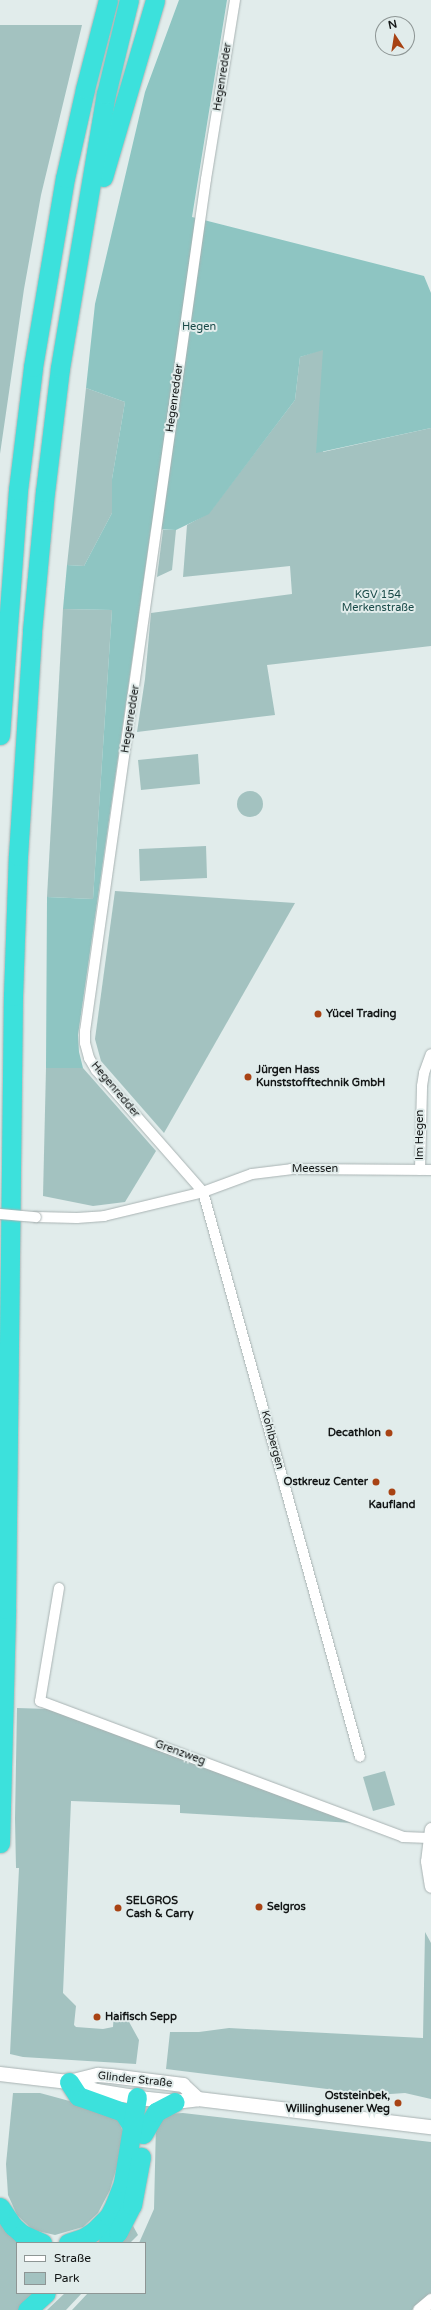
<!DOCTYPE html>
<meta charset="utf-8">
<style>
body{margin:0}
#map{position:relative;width:431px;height:2310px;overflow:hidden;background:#e1eceb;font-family:"Varela Round",sans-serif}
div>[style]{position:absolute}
.green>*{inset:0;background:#a3c2c0}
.round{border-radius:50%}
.forest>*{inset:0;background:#8ec5c2}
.roads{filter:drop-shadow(0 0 1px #a9b3b3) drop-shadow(0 0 1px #a9b3b3)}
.minor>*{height:10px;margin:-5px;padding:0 5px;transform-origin:5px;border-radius:5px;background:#fff}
.tertiary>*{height:13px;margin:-6.5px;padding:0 6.5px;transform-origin:6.5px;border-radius:6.5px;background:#fff}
.secondary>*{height:14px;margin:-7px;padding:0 7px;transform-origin:7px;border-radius:7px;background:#fff}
.motorway>*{height:19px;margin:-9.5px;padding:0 9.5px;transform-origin:9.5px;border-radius:9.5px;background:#3ce1dc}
.bridges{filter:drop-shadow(0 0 1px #a9b3b3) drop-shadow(0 0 1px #a9b3b3)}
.minor-bridge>*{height:10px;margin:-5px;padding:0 5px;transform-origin:5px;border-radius:5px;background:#fff}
.dots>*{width:11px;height:11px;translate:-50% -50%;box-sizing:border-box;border:2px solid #e1eceb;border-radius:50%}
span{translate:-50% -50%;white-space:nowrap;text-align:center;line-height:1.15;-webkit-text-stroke:4px #e1eceb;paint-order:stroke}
.street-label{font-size:11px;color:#121515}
.park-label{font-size:11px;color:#194a48}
.poi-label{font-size:11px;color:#121515;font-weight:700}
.left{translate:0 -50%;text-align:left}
.right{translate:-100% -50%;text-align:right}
.legend{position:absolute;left:16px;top:2242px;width:130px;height:52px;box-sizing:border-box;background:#e1eceb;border:1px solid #8e9695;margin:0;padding:5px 7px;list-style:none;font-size:12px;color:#121515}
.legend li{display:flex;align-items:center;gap:8px;height:20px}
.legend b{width:20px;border:1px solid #8e9695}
.north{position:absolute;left:375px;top:16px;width:40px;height:40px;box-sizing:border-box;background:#e1eceb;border:1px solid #8e9695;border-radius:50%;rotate:348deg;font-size:11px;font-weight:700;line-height:16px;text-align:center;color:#121515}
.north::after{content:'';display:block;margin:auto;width:14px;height:18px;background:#a84314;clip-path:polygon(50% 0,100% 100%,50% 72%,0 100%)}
</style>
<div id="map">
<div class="green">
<i style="clip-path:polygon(0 25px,82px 25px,41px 195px,24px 289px,0 454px)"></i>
<i style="clip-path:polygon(323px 349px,323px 452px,431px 428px,431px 646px,267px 665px,275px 715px,137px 732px,145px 679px,151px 613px,292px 594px,290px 566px,183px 577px,187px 525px,209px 513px,295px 400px,300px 357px)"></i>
<i style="clip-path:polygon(86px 388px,125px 402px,112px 479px,112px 513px,84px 566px,67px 565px)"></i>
<i style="clip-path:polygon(163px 530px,176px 530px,172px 570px,157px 577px)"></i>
<i style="clip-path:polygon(63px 609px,112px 610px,93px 899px,47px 897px)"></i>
<i style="clip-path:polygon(198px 754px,200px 784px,141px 790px,138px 760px)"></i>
<i class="round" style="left:237px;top:791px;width:26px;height:26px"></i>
<i style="clip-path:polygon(206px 846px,207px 878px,140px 881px,139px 849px)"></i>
<i style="clip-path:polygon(115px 891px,295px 903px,164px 1133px,101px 1061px,95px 1039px)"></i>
<i style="clip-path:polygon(46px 1068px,83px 1068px,156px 1151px,125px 1202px,93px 1206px,43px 1196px)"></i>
<i style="clip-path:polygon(17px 1708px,49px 1709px,353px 1823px,180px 1813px,180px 1805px,71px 1801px,63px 1993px,76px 2006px,74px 2025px,76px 2027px,103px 2029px,113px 2027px,114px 2011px,128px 2020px,139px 2040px,136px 2064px,23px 2057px,10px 2054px,19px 1868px,16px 1868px,15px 1819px)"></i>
<i style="clip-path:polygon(385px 1771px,395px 1805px,373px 1811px,363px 1777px)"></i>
<i style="clip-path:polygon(425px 1932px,431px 1943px,431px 2099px,405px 2093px,376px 2095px,166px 2069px,170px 2032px,199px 2032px,229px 2028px,423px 2038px)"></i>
<i style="clip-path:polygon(13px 2093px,40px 2093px,110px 2112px,119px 2122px,123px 2132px,120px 2156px,110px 2190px,98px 2213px,83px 2227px,55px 2235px,33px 2230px,17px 2215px,8px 2195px,6px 2164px)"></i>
<i style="clip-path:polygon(183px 2113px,431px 2142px,431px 2294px,412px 2310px,72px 2310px,88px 2293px,145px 2293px,145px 2243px,139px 2243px,154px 2209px,156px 2124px,164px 2114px)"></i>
<i style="clip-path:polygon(0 2218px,28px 2243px,17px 2243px,17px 2293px,38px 2293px,20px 2310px,0 2310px)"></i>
<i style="clip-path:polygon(132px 2224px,138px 2235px,130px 2243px,115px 2243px)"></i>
<i style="clip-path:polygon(65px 2293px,82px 2293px,66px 2310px,47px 2310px)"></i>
</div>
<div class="forest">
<i style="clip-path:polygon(179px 0,227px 0,192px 217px,424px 276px,431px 293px,431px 428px,316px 453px,323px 350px,300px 357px,295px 400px,209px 514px,176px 530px,151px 529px,78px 1035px,79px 1052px,83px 1068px,46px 1068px,47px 897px,93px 899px,112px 610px,63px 609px,67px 565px,84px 566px,112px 513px,112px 479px,125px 402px,86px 388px,95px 304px,145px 92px)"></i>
</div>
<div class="roads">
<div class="minor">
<i style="left:235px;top:0;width:181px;rotate:99.2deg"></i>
<i style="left:206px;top:179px;width:861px;rotate:98.08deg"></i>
<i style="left:85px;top:1031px;width:12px;rotate:90deg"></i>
<i style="left:85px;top:1043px;width:16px;rotate:75deg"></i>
<i style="left:89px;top:1058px;width:14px;rotate:60deg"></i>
<i style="left:96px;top:1070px;width:162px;rotate:48.7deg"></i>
<i style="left:203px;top:1192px;width:586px;rotate:74.47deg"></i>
<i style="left:420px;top:1170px;width:84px;rotate:-88.6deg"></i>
<i style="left:422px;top:1086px;width:13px;rotate:-81deg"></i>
<i style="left:424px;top:1073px;width:20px;rotate:-70deg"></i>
<i style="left:36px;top:1217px;width:41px;rotate:1.4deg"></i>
<i style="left:77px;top:1218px;width:27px;rotate:-4deg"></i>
<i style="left:104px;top:1216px;width:102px;rotate:-13.6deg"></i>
<i style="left:203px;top:1192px;width:52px;rotate:-20.2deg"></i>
<i style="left:252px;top:1174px;width:39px;rotate:-7deg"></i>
<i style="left:291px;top:1169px;width:140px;rotate:0.4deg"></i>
<i style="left:59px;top:1588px;width:115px;rotate:99.5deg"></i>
<i style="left:40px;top:1701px;width:388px;rotate:20.5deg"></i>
<i style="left:403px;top:1837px;width:26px;rotate:2deg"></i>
</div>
<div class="tertiary">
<i style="left:431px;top:1829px;width:32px;rotate:97deg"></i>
<i style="left:427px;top:1861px;width:25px;rotate:81deg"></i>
<i style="left:419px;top:2310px;width:16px;rotate:-40deg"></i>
</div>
<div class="secondary">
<i style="left:0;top:2074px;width:69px;rotate:6.6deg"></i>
<i style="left:69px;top:2082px;width:29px;rotate:18deg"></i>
<i style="left:97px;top:2091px;width:52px;rotate:8.9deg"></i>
<i style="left:148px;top:2099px;width:27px;rotate:6deg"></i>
<i style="left:175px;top:2102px;width:23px;rotate:-7deg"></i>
<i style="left:198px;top:2099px;width:235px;rotate:6.9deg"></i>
<i style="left:69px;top:2082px;width:30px;rotate:-14deg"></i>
<i style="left:98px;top:2075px;width:13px;rotate:4deg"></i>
<i style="left:111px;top:2076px;width:73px;rotate:7.1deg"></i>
<i style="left:183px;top:2085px;width:21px;rotate:43deg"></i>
</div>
<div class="motorway">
<i style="left:103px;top:177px;width:184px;rotate:-73.6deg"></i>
<i style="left:0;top:735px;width:246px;rotate:-85.8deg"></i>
<i style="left:18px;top:490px;width:124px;rotate:-83deg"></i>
<i style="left:33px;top:367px;width:192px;rotate:-80.4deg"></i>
<i style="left:65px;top:178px;width:91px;rotate:-77.3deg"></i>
<i style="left:85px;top:89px;width:92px;rotate:-75.5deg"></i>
<i style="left:0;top:1843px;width:234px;rotate:-88.5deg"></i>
<i style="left:6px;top:1609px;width:613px;rotate:-89.35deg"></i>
<i style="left:13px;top:996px;width:140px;rotate:-88deg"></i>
<i style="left:18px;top:856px;width:225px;rotate:-86.4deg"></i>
<i style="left:32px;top:631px;width:140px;rotate:-84.7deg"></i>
<i style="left:45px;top:492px;width:125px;rotate:-83.1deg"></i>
<i style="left:60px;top:368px;width:278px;rotate:-80.5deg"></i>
<i style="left:106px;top:94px;width:97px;rotate:-76.3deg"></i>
<i style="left:69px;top:2082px;width:17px;rotate:57deg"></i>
<i style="left:78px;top:2096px;width:48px;rotate:19.6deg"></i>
<i style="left:123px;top:2112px;width:17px;rotate:57deg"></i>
<i style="left:143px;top:2134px;width:26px;rotate:-59deg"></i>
<i style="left:156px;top:2112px;width:21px;rotate:-28deg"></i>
<i style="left:0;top:2207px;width:23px;rotate:56deg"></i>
<i style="left:13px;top:2226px;width:12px;rotate:42deg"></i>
<i style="left:22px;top:2234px;width:22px;rotate:24deg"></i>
<i style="left:68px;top:2243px;width:18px;rotate:-19deg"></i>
<i style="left:85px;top:2237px;width:11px;rotate:-34deg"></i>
<i style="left:94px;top:2231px;width:21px;rotate:-45deg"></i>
<i style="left:109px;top:2216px;width:13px;rotate:-63deg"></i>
<i style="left:115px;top:2204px;width:22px;rotate:-69deg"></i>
<i style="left:123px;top:2183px;width:87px;rotate:-80.8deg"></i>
<i style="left:108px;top:2243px;width:15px;rotate:-48deg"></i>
<i style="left:118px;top:2232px;width:30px;rotate:-63deg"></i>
<i style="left:132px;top:2205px;width:49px;rotate:-79.4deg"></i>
<i style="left:27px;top:2310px;width:25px;rotate:-42deg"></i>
</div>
</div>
<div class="bridges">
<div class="minor-bridge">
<i style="left:0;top:1214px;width:36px;rotate:5deg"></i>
</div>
</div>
<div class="dots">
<i style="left:318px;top:1014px;background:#a84314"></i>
<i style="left:248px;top:1077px;background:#a84314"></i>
<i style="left:389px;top:1433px;background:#a84314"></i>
<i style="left:376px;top:1482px;background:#a84314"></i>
<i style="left:392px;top:1492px;background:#a84314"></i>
<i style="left:259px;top:1907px;background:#a84314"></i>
<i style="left:118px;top:1908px;background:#a84314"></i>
<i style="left:97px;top:2017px;background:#a84314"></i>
<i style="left:398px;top:2103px;background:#a84314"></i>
</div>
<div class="street-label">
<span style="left:223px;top:77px;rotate:-81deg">Hegenredder</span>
<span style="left:175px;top:398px;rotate:-82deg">Hegenredder</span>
<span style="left:131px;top:719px;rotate:-81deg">Hegenredder</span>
<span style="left:115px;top:1090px;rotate:50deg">Hegenredder</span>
<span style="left:420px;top:1135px;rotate:-90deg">Im Hegen</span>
<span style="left:315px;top:1169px">Meessen</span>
<span style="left:272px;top:1440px;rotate:75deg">Kohlbergen</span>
<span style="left:180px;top:1753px;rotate:20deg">Grenzweg</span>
<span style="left:135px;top:2080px;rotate:6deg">Glinder Straße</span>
</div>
<div class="park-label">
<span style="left:199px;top:327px">Hegen</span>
<span style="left:378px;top:602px">KGV 154<br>Merkenstraße</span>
</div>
<div class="poi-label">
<span class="left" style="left:326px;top:1014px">Yücel Trading</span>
<span class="left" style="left:256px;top:1077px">Jürgen Hass<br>Kunststofftechnik GmbH</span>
<span class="right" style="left:381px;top:1433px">Decathlon</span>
<span class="right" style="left:368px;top:1482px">Ostkreuz Center</span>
<span style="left:392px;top:1505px">Kaufland</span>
<span class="left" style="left:126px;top:1908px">SELGROS<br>Cash &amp; Carry</span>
<span class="left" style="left:267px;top:1907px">Selgros</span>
<span class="left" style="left:105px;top:2017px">Haifisch Sepp</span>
<span class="right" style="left:390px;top:2103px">Oststeinbek,<br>Willinghusener Weg</span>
</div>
<ul class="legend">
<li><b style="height:5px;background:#fff"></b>Straße</li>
<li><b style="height:11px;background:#a3c2c0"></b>Park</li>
</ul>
<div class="north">N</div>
</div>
